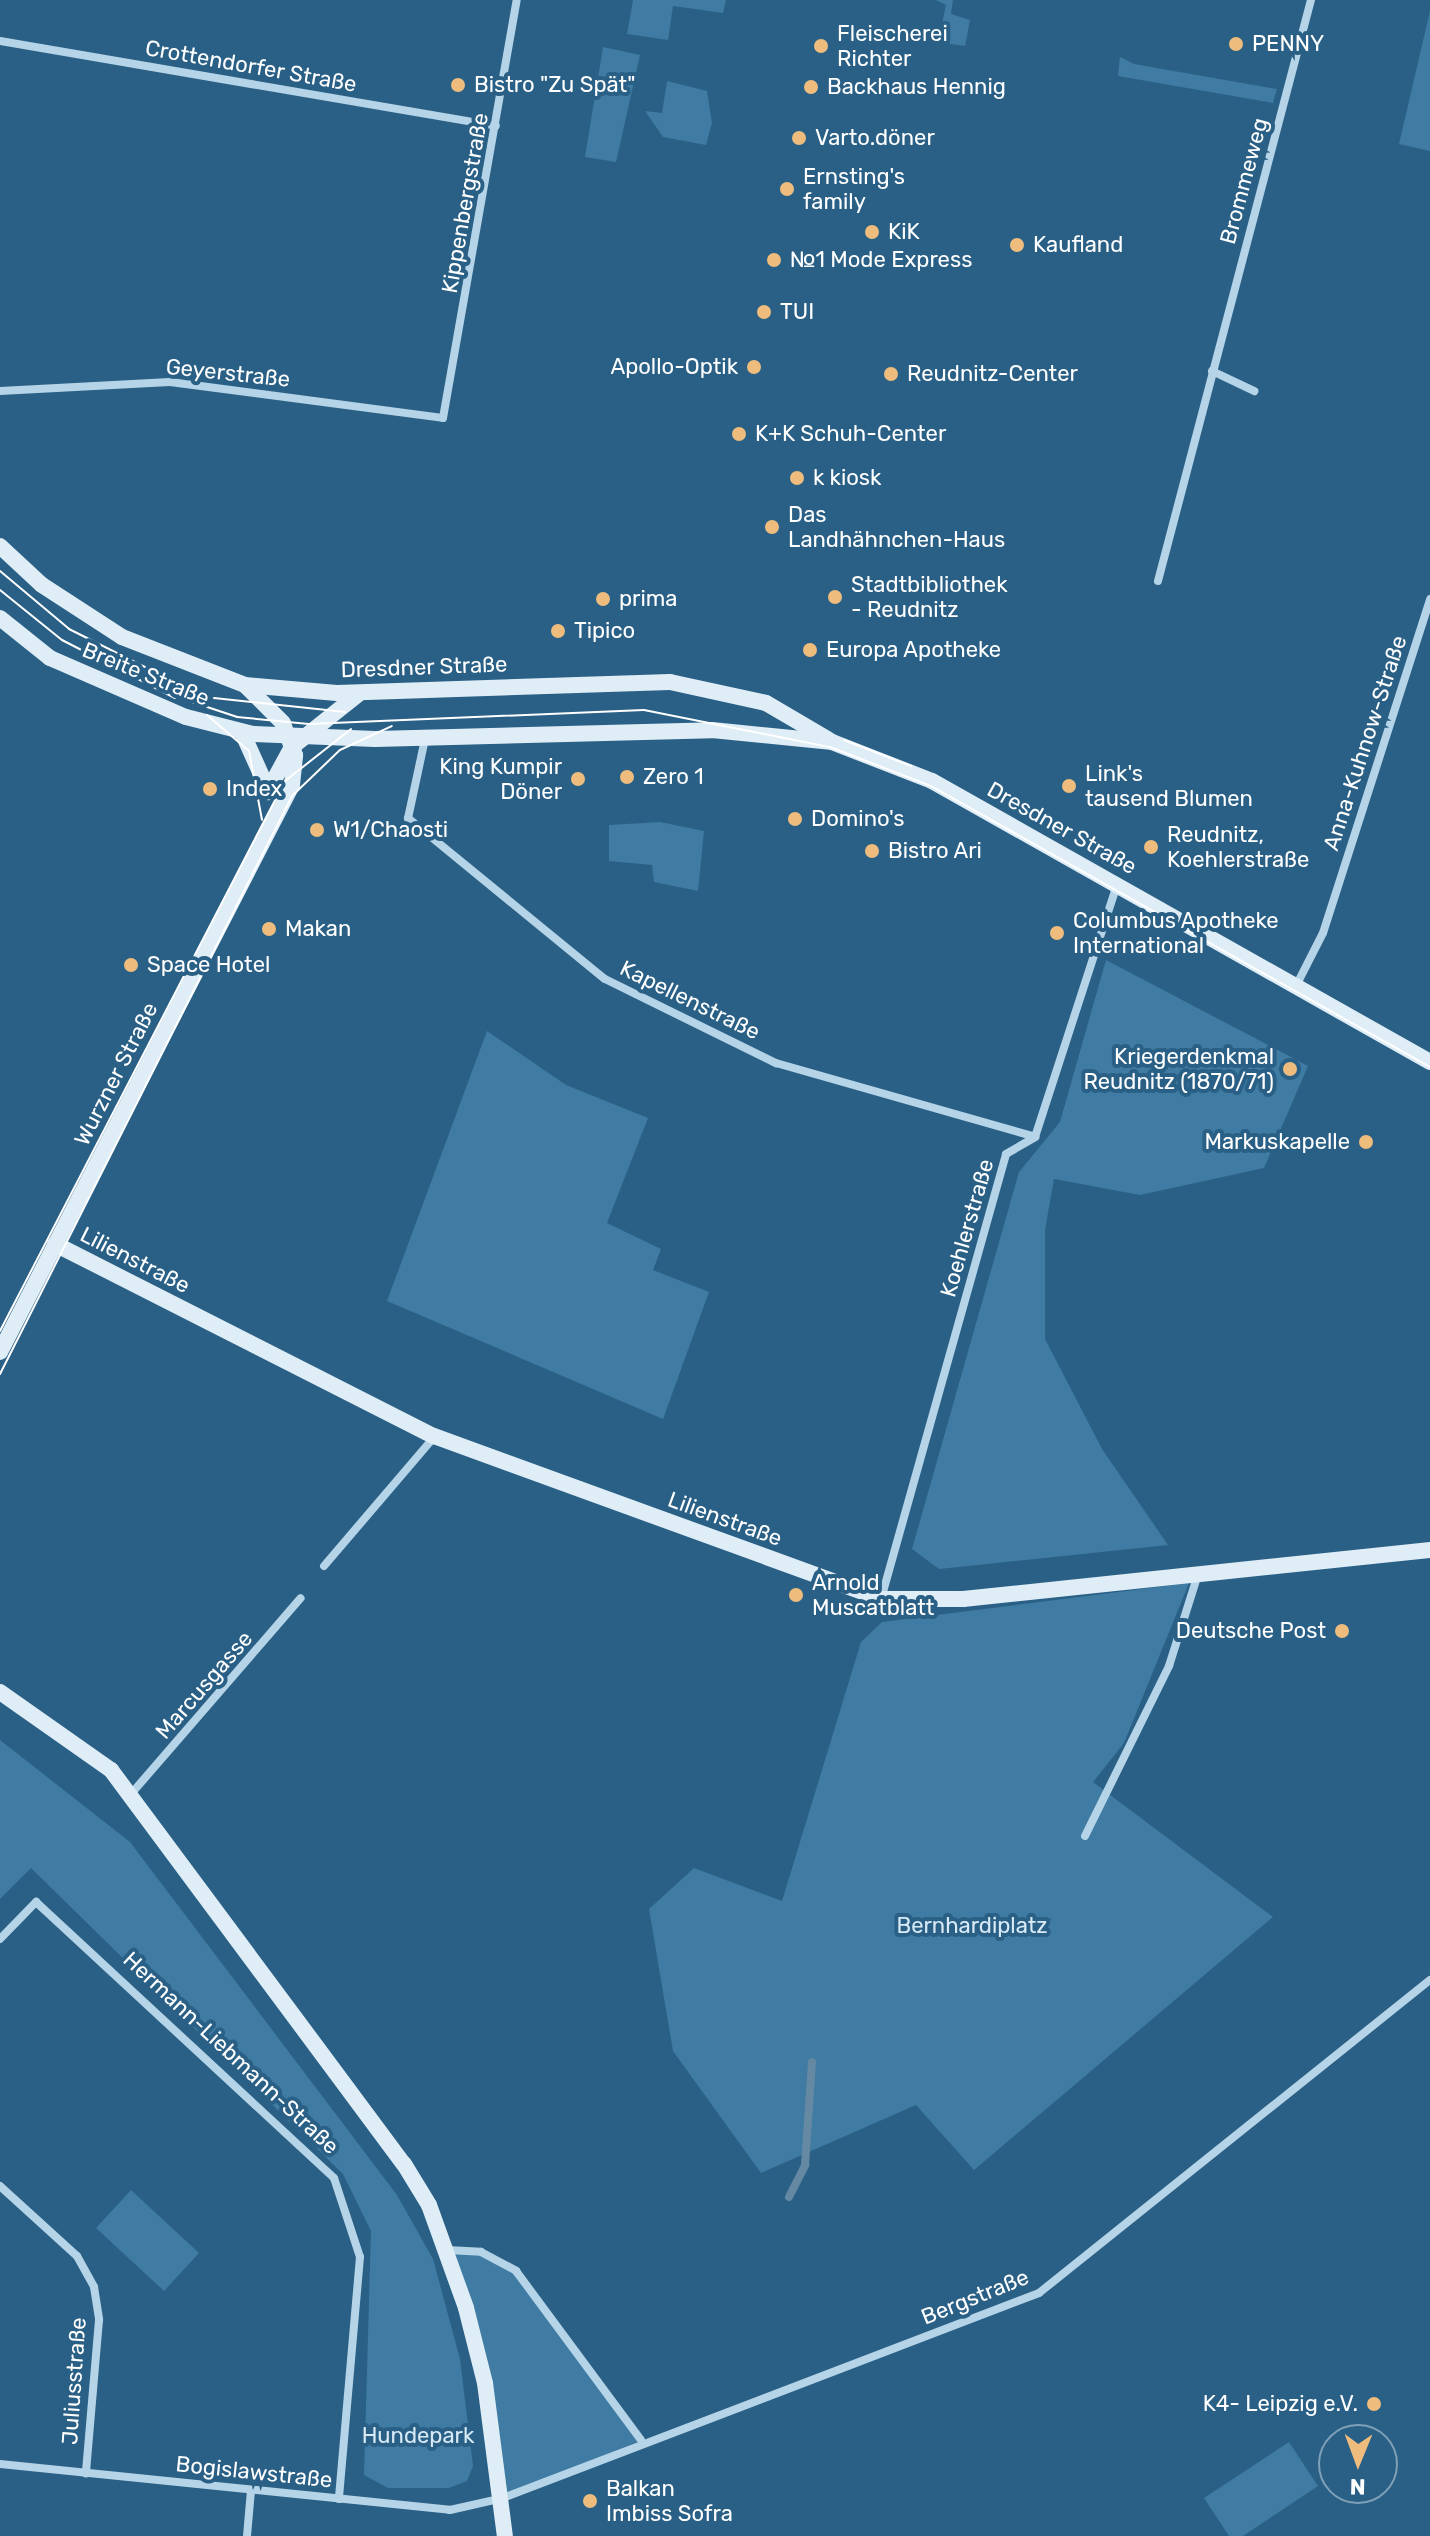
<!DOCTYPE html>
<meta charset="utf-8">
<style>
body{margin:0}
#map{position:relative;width:1430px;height:2536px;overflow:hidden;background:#2a6086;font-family:Rubik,sans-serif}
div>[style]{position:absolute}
.green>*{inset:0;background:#3f7ba2}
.stream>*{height:8px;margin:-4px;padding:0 4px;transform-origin:4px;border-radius:4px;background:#6589a2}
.street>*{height:8px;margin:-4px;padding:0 4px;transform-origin:4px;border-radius:4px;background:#b5d4e7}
.secondary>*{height:16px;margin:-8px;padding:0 8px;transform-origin:8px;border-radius:8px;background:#dfedf7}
.tram>*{height:2px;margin:-1px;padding:0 1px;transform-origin:1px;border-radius:1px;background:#fff}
.dots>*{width:22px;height:22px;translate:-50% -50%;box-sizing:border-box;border:4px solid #2a6086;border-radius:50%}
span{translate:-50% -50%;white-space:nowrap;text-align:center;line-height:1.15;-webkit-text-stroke:8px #2a6086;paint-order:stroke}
.poi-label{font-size:22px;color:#fff}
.left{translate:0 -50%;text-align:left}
.right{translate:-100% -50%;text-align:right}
.street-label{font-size:22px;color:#fff}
.park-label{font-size:22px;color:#d8eaf6}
.north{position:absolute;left:1318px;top:2424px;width:80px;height:80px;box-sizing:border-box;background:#2a6086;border:2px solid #7fa0b6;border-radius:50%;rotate:181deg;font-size:22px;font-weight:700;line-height:32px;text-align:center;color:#fff}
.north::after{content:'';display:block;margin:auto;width:28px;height:36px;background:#eebc7d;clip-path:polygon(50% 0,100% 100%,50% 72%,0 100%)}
</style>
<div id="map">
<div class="green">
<i style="clip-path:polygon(633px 0,726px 0,723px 13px,673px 6px,668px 40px,627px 34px)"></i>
<i style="clip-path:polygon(936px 0,953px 0,951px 14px,970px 20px,965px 46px,938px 42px,946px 5px)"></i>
<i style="clip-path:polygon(1430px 11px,1430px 151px,1399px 144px)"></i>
<i style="clip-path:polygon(603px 47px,640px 55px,616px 162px,585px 157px)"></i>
<i style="clip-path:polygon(1120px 57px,1134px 64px,1277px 89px,1273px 103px,1118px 76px)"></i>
<i style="clip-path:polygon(667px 81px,707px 91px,712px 123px,706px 145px,663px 137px,645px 111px,662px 113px)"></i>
<i style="clip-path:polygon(660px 822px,704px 831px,698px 891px,654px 882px,652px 865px,609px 861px,609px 825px)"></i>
<i style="clip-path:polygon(1106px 960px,1308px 1066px,1264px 1168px,1140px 1195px,1054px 1179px,1045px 1230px,1045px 1339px,1102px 1449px,1168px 1545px,939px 1569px,912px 1549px,1019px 1172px,1060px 1122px)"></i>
<i style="clip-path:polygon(487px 1031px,566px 1085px,648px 1118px,607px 1223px,661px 1249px,653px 1270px,709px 1292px,663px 1419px,387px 1301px)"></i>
<i style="clip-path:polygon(1189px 1583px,1124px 1743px,1093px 1782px,1273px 1917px,974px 2170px,916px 2105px,761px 2173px,673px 2051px,649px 1909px,694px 1868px,782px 1901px,861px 1642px,882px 1622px)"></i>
<i style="clip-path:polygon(0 1740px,130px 1842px,397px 2195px,433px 2259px,460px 2359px,473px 2466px,467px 2481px,449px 2488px,388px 2488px,364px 2475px,371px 2231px,343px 2174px,31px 1868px,0 1899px)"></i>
<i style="clip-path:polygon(131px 2190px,199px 2253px,164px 2291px,96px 2228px)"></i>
<i style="clip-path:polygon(447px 2250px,481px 2252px,516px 2271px,641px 2440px,503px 2498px,485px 2383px)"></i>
<i style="clip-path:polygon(1289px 2442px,1318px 2486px,1243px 2536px,1229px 2536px,1204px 2498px)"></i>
</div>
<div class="stream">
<i style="left:789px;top:2197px;width:36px;rotate:-63deg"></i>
<i style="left:805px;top:2165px;width:103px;rotate:-86.1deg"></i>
</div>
<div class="street">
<i style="left:0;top:41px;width:503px;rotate:9.72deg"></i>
<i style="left:1212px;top:371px;width:47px;rotate:25.5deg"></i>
<i style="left:0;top:391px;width:170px;rotate:-3deg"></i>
<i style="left:170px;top:382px;width:275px;rotate:7.5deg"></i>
<i style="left:443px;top:418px;width:424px;rotate:-80deg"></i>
<i style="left:1158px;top:581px;width:601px;rotate:-75.25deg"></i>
<i style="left:425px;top:739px;width:81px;rotate:102.1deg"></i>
<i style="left:408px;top:818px;width:254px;rotate:39.3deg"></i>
<i style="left:605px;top:979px;width:191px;rotate:26.2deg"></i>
<i style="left:776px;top:1063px;width:269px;rotate:15.9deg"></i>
<i style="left:1296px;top:986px;width:59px;rotate:-63deg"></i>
<i style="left:1323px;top:933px;width:351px;rotate:-72.2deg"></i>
<i style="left:324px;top:1566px;width:170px;rotate:-49.5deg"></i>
<i style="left:881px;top:1599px;width:462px;rotate:-74.3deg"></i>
<i style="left:1006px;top:1154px;width:34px;rotate:-30deg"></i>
<i style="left:1035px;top:1137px;width:265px;rotate:-72deg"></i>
<i style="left:131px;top:1794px;width:259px;rotate:-49.1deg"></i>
<i style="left:1085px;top:1836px;width:190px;rotate:-63.7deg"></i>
<i style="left:1169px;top:1666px;width:96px;rotate:-72.5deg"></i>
<i style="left:0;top:1939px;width:52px;rotate:-45.8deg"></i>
<i style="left:36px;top:1902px;width:406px;rotate:42.8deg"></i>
<i style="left:334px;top:2178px;width:83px;rotate:71.8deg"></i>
<i style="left:360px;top:2257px;width:243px;rotate:95deg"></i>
<i style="left:0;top:2186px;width:104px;rotate:42.3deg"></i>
<i style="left:77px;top:2256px;width:35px;rotate:61deg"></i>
<i style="left:94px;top:2287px;width:33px;rotate:81deg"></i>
<i style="left:99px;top:2320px;width:154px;rotate:94.9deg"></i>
<i style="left:447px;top:2250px;width:34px;rotate:3deg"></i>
<i style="left:481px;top:2252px;width:40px;rotate:28deg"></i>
<i style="left:516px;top:2271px;width:210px;rotate:53.5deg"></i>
<i style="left:0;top:2464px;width:452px;rotate:5.8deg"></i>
<i style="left:450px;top:2510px;width:54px;rotate:-12.8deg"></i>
<i style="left:503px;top:2498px;width:574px;rotate:-20.93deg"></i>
<i style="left:1039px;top:2293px;width:501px;rotate:-38.68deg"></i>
<i style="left:247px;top:2536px;width:46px;rotate:-85deg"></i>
</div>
<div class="secondary">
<i style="left:0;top:546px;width:57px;rotate:42.9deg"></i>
<i style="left:42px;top:585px;width:95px;rotate:33deg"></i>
<i style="left:122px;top:637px;width:132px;rotate:21.3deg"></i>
<i style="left:245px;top:685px;width:92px;rotate:5deg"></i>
<i style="left:337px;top:693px;width:333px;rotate:-1.9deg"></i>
<i style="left:670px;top:682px;width:98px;rotate:12.3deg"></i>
<i style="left:766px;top:703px;width:73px;rotate:30.4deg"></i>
<i style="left:0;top:618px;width:64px;rotate:38.7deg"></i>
<i style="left:50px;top:658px;width:148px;rotate:23.5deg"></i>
<i style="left:186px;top:717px;width:69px;rotate:14.2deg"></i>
<i style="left:253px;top:734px;width:122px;rotate:2.3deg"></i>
<i style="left:375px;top:739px;width:337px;rotate:-1.5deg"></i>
<i style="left:712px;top:730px;width:121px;rotate:5.7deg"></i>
<i style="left:832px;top:742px;width:107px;rotate:21.3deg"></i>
<i style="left:932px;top:781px;width:572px;rotate:29.43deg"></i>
<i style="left:242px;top:732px;width:66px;rotate:65.8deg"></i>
<i style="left:269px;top:789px;width:48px;rotate:-61.3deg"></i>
<i style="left:292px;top:747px;width:87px;rotate:-38.5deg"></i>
<i style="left:55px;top:1244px;width:425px;rotate:26.9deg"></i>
<i style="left:434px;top:1436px;width:476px;rotate:20deg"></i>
<i style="left:881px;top:1599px;width:82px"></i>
<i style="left:963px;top:1599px;width:470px;rotate:-6deg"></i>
<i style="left:0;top:1352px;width:638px;rotate:-62.75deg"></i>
<i style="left:292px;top:785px;width:30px;rotate:-84deg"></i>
<i style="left:295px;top:755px;width:34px;rotate:-111deg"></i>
<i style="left:283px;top:723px;width:52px;rotate:-135deg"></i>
<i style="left:0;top:1692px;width:136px;rotate:35.1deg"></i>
<i style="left:111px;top:1770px;width:491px;rotate:53.4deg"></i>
<i style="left:404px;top:2164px;width:48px;rotate:58.6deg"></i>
<i style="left:429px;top:2205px;width:109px;rotate:70.2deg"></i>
<i style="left:466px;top:2308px;width:77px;rotate:75.8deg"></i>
<i style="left:485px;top:2383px;width:154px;rotate:82.6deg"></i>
</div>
<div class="tram">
<i style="left:0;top:571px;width:90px;rotate:40deg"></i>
<i style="left:69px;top:629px;width:150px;rotate:26.6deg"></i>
<i style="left:0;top:590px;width:80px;rotate:38.9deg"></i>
<i style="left:62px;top:640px;width:127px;rotate:27.2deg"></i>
<i style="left:168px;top:694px;width:73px;rotate:18.4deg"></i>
<i style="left:237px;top:717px;width:72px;rotate:5.6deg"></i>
<i style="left:309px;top:724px;width:335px;rotate:-2.4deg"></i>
<i style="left:644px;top:710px;width:190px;rotate:11.3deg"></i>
<i style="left:830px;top:747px;width:108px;rotate:21.1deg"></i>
<i style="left:931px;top:786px;width:573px;rotate:29.39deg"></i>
<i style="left:214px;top:698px;width:132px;rotate:6.1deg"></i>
<i style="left:207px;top:715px;width:55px;rotate:40.6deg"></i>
<i style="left:249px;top:751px;width:70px;rotate:79.3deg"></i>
<i style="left:844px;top:740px;width:72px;rotate:21.2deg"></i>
<i style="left:0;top:1331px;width:619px;rotate:-62.61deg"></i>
<i style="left:285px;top:781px;width:84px;rotate:-38.2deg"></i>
<i style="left:0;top:1374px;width:648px;rotate:-63.2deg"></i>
<i style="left:292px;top:796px;width:66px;rotate:-43.8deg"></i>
<i style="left:340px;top:750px;width:57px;rotate:-24.8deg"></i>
</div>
<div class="dots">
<i style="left:1236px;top:44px;background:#eebc7d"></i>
<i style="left:821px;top:46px;background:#eebc7d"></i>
<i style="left:458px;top:85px;background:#eebc7d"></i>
<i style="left:811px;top:87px;background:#eebc7d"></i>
<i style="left:799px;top:138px;background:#eebc7d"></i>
<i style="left:787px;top:189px;background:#eebc7d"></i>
<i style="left:872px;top:232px;background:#eebc7d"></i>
<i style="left:1017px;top:245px;background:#eebc7d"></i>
<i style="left:774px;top:260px;background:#eebc7d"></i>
<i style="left:764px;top:312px;background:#eebc7d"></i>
<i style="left:754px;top:367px;background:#eebc7d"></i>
<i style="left:891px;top:374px;background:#eebc7d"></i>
<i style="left:739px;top:434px;background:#eebc7d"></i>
<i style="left:797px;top:478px;background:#eebc7d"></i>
<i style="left:772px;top:527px;background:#eebc7d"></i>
<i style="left:835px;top:597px;background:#eebc7d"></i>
<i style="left:603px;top:599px;background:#eebc7d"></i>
<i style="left:558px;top:631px;background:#eebc7d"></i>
<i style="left:810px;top:650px;background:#eebc7d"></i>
<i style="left:627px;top:777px;background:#eebc7d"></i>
<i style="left:578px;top:779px;background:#eebc7d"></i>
<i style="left:1069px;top:786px;background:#eebc7d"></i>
<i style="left:210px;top:789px;background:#eebc7d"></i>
<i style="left:795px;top:819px;background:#eebc7d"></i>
<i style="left:317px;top:830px;background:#eebc7d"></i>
<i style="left:1151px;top:847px;background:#eebc7d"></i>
<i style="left:872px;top:851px;background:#eebc7d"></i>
<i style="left:269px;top:929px;background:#eebc7d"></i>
<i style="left:1057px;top:933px;background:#eebc7d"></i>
<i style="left:131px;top:965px;background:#eebc7d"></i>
<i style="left:1290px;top:1069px;background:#eebc7d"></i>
<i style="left:1366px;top:1142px;background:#eebc7d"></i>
<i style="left:796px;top:1595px;background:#eebc7d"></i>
<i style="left:1342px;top:1631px;background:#eebc7d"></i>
<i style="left:1374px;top:2404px;background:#eebc7d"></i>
<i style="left:590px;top:2501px;background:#eebc7d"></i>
</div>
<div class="poi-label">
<span class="left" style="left:837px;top:46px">Fleischerei<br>Richter</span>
<span class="left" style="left:1252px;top:44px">PENNY</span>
<span class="left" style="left:474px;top:85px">Bistro "Zu Spät"</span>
<span class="left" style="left:827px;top:87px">Backhaus Hennig</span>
<span class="left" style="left:815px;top:138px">Varto.döner</span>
<span class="left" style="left:803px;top:189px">Ernsting's<br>family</span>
<span class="left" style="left:888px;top:232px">KiK</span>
<span class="left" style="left:1033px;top:245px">Kaufland</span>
<span class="left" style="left:790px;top:260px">№1 Mode Express</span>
<span class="left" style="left:780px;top:312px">TUI</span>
<span class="right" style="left:738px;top:367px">Apollo-Optik</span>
<span class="left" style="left:907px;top:374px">Reudnitz-Center</span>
<span class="left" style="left:755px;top:434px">K+K Schuh-Center</span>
<span class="left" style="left:813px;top:478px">k kiosk</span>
<span class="left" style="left:788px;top:527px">Das<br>Landhähnchen-Haus</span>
<span class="left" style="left:851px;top:597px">Stadtbibliothek<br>- Reudnitz</span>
<span class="left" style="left:619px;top:599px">prima</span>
<span class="left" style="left:574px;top:631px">Tipico</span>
<span class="left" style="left:826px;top:650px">Europa Apotheke</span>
<span class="right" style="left:562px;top:779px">King Kumpir<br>Döner</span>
<span class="left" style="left:1085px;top:786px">Link's<br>tausend Blumen</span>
<span class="left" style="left:643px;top:777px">Zero 1</span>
<span class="left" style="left:226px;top:789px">Index</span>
<span class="left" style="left:811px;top:819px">Domino's</span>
<span class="left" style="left:333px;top:830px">W1/Chaosti</span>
<span class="left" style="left:1167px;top:847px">Reudnitz,<br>Koehlerstraße</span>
<span class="left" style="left:888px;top:851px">Bistro Ari</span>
<span class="left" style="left:1073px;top:933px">Columbus Apotheke<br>International</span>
<span class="left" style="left:285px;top:929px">Makan</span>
<span class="left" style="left:147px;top:965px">Space Hotel</span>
<span class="right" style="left:1274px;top:1069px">Kriegerdenkmal<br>Reudnitz (1870/71)</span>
<span class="right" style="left:1350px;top:1142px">Markuskapelle</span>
<span class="left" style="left:812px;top:1595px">Arnold<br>Muscatblatt</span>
<span class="right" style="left:1326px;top:1631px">Deutsche Post</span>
<span class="right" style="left:1358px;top:2404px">K4- Leipzig e.V.</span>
<span class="left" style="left:606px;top:2501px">Balkan<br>Imbiss Sofra</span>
</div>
<div class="street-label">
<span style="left:251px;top:66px;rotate:10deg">Crottendorfer Straße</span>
<span style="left:1244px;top:181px;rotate:-75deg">Brommeweg</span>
<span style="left:465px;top:203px;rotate:-80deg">Kippenbergstraße</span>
<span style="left:228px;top:373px;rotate:6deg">Geyerstraße</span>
<span style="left:424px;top:667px;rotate:-2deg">Dresdner Straße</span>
<span style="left:146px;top:674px;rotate:22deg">Breite Straße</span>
<span style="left:1365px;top:743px;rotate:-72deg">Anna-Kuhnow-Straße</span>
<span style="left:1062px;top:828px;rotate:29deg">Dresdner Straße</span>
<span style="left:690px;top:1000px;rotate:26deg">Kapellenstraße</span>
<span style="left:116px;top:1074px;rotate:-63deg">Wurzner Straße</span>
<span style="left:967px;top:1228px;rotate:-74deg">Koehlerstraße</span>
<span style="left:135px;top:1260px;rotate:27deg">Lilienstraße</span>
<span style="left:725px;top:1519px;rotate:20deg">Lilienstraße</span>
<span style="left:204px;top:1685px;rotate:-49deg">Marcusgasse</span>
<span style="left:231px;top:2053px;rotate:43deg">Hermann-Liebmann-Straße</span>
<span style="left:975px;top:2297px;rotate:-22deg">Bergstraße</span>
<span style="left:74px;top:2381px;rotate:-86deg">Juliusstraße</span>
<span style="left:254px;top:2472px;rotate:6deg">Bogislawstraße</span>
</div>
<div class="park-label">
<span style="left:972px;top:1926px">Bernhardiplatz</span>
<span style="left:418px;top:2436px">Hundepark</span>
</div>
<div class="north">N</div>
</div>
